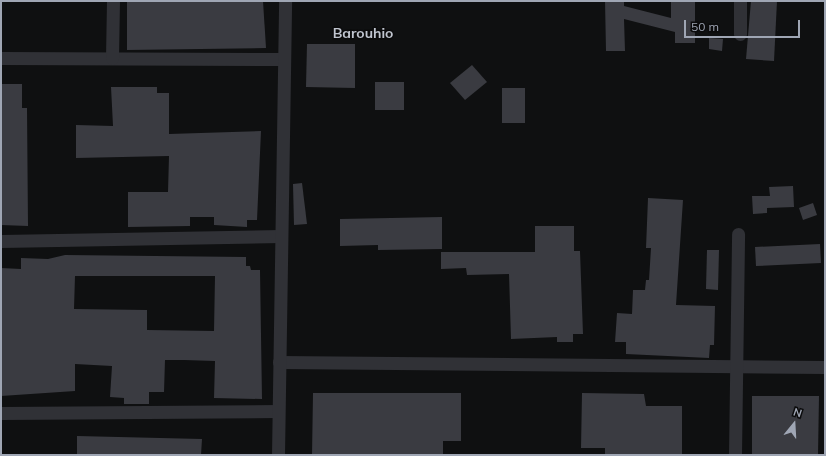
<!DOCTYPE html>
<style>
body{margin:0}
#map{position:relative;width:826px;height:456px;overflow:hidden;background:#0f1011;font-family:Mulish,sans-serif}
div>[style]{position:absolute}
.building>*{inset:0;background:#3a3b41}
.street>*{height:13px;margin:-6.5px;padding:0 6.5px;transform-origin:6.5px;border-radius:6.5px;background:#303136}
span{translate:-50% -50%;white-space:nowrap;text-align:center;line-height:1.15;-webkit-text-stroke:3px #0b0b0c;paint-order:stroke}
.quarter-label{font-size:14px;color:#c0c5cf;font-weight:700}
.frame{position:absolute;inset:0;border:2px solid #9fa6b4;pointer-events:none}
.north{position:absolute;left:774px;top:404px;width:40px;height:40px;-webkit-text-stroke:3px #0b0b0c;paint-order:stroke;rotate:18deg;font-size:11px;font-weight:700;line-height:16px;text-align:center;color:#9fa6b4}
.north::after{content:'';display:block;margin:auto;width:14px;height:18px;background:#9fa6b4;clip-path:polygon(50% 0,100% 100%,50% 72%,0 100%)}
.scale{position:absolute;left:684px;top:20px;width:116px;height:18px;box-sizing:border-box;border:2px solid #9fa6b4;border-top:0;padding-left:5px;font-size:12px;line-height:14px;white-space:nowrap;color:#9fa6b4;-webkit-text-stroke:3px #0b0b0c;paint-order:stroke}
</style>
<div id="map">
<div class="building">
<i style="clip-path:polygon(127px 1px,263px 1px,266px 48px,127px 50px)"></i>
<i style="clip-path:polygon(605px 1px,624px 1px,624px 6px,671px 18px,671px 1px,695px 1px,695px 43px,675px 43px,675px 32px,624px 19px,625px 51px,606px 51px)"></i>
<i style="clip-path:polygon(751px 1px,777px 1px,774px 61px,746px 59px)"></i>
<i style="clip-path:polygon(709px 38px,723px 39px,722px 51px,709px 49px)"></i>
<i style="clip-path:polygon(307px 44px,355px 44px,355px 88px,306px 87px)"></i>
<i style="clip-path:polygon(472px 65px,487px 82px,465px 100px,450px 83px)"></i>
<i style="clip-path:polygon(375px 82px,404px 82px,404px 110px,375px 110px)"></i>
<i style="clip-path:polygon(1px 84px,22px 84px,22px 108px,27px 108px,28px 226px,1px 225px)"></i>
<i style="clip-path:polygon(111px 87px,157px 87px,157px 93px,169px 93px,169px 134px,261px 131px,257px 220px,247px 220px,247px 227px,214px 225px,214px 217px,190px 217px,190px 226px,128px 227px,128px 192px,168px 192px,169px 156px,76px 158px,76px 125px,113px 126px)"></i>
<i style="clip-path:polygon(502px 88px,525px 88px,525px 123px,502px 123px)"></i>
<i style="clip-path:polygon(302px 183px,307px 224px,294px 225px,293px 184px)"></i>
<i style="clip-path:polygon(793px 186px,794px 207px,767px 208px,767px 213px,753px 214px,752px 196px,770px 196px,769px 187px)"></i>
<i style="clip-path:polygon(648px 198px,683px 200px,676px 305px,715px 306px,714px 345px,710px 345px,709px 358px,626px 354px,626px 342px,615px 342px,617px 313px,632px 314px,633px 290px,645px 290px,646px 280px,649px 280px,651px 248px,646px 248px)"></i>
<i style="clip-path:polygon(813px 203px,817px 215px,803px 220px,799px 208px)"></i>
<i style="clip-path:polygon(442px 217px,442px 249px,378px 250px,378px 245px,340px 246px,340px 219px)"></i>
<i style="clip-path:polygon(535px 226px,574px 226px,574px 251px,580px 251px,583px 334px,573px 334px,573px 342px,557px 342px,557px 337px,511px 339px,509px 274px,467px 275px,466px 268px,441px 269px,441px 252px,535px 252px)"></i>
<i style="clip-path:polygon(820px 244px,821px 263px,756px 266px,755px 247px)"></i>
<i style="clip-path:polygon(707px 250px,719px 250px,718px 290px,706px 289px)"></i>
<i style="clip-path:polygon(evenodd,65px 255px,246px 257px,246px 266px,250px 266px,251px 270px,260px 270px,262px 399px,214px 398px,215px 361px,184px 360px,165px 360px,164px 392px,149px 392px,149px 404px,124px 404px,124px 398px,110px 397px,112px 366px,75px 364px,75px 391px,1px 396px,1px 268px,21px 269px,21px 258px,48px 259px,65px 255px,75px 276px,215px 276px,214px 331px,147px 330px,147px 310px,74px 309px,75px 276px)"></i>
<i style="clip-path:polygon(313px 393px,461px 393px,461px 441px,443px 441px,443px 455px,312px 455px)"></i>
<i style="clip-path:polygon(582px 393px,644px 394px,646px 406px,682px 406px,682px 455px,605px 455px,605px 448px,581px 448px)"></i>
<i style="clip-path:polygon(752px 396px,819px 396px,818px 455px,752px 455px)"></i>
<i style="clip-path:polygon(77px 436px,202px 439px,201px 455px,77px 455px)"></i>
</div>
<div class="street">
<i style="left:740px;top:1px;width:33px;rotate:90deg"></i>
<i style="left:1px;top:58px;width:283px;rotate:0.2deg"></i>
<i style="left:112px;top:58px;width:57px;rotate:-89deg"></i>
<i style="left:1px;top:241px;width:280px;rotate:-1deg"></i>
<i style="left:279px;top:362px;width:546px;rotate:0.52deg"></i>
<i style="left:1px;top:413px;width:277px;rotate:-0.4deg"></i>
<i style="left:278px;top:455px;width:454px;rotate:-89.1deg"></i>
<i style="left:735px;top:455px;width:221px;rotate:-89.2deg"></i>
</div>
<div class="quarter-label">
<span style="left:363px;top:33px">Barouhio</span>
</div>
<div class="frame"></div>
<div class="north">N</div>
<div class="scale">50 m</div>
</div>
